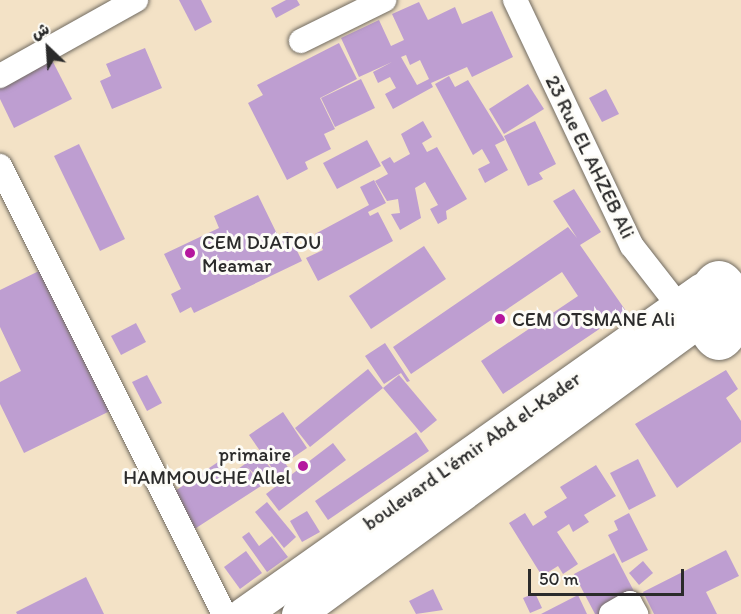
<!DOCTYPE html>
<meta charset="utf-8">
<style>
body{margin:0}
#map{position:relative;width:741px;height:614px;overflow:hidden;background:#f3e2c6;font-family:Itim,"Playpen Sans Arabic",sans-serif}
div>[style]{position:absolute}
.building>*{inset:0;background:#be9ed1}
.roads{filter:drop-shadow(0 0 2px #716b61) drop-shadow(0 0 2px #716b61)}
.minor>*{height:24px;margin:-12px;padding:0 12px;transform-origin:12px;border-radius:12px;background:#fff}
.trunk>*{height:33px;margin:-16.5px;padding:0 16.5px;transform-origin:16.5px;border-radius:16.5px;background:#fff}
.trunk>.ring{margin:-16.5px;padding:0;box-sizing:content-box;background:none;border:33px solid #fff;border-radius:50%}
.dots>*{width:16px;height:16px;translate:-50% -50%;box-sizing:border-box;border:3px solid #fdfcf7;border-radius:50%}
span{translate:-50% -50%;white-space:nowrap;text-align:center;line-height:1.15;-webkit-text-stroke:6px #fdfcf7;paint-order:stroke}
.street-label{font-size:20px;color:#2b2b2b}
.poi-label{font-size:20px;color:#2b2b2b}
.left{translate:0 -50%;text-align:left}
.right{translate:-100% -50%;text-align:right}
.north{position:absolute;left:18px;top:18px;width:60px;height:60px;-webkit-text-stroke:4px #fdfcf7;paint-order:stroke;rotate:335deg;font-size:16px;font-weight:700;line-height:24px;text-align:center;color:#2b2b2b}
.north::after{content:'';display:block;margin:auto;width:21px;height:27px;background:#2b2b2b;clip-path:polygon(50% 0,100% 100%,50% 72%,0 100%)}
.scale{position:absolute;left:528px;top:569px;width:156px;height:27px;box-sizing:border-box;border:3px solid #2b2b2b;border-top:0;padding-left:8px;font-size:18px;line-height:21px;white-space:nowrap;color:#2b2b2b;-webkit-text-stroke:4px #fdfcf7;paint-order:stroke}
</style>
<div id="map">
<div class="building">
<i style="clip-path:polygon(179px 0,201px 0,212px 22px,195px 31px)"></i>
<i style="clip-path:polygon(286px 0,297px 0,300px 5px,276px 18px,271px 8px)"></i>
<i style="clip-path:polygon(evenodd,419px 2px,428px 20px,455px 7px,462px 24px,492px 11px,513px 57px,472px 77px,467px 67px,431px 83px,433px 87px,393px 109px,385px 94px,396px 88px,390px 77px,378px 83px,373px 72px,392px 62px,359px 77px,341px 38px,379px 20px,391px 46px,404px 40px,392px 14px,419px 2px,406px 55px,410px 65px,420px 60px,429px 79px,417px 85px,401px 57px,406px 55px)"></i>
<i style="clip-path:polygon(339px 43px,357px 79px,320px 98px,335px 129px,324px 134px,331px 149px,305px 162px,308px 169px,287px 180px,248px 103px,263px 95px,257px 85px)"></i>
<i style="clip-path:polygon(145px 48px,162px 88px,112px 109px,100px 81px,111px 76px,106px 64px)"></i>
<i style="clip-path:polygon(52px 60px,72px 99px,14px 128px,0 99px,0 87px)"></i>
<i style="clip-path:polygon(449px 76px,455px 87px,468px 80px,505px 140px,495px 145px,508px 170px,485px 183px,478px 169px,490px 163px,482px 149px,473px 155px,435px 84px)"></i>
<i style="clip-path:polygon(361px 79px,375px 108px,335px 127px,321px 98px)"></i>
<i style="clip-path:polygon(528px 84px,544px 109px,504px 134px,489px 109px)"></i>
<i style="clip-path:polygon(606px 89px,619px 114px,602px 122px,589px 98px)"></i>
<i style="clip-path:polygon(423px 121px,432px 137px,422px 143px,427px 152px,437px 147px,467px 199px,446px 211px,447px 219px,438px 224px,430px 209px,438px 205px,425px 182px,415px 188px,421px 218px,400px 230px,391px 214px,400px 213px,398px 199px,387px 201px,375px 181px,388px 174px,381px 162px,390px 157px,394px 163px,410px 154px,401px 134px)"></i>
<i style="clip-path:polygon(535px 121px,556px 164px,539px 173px,543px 179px,528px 186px,504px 136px)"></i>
<i style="clip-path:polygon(367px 140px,381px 166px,337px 189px,323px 163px)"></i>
<i style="clip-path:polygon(79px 144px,125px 239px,100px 251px,54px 156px)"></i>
<i style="clip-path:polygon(374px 180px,386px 203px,368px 212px,370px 216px,378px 212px,393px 241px,318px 281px,306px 258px,323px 250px,315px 234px,369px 205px,360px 187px)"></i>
<i style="clip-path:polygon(574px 189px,601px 232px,580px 245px,626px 311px,503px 394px,481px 361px,578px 296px,562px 272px,411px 374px,393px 347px,568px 227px,577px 238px,553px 201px)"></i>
<i style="clip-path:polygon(258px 195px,278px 236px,288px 232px,302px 261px,194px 313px,191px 307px,180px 313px,171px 294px,181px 289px,164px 254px,219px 228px,214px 216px)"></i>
<i style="clip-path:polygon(424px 246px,446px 279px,371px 329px,349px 296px)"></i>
<i style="clip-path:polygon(41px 270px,110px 411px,24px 453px,0 404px,0 382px,21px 371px,0 327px,0 290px)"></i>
<i style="clip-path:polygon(136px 323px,146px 342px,121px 355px,111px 336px)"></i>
<i style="clip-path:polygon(385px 343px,410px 381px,407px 382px,401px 373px,384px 384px,365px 356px)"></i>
<i style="clip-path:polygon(368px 369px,383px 388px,310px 447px,295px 428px)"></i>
<i style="clip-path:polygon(726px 370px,738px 389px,726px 398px,741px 421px,741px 442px,677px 488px,635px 424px)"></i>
<i style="clip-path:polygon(147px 375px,162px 403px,147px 411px,132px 382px)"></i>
<i style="clip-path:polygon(399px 375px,437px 420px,421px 433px,383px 388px)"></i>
<i style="clip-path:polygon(283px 412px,307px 448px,285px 463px,292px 473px,281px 481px,249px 435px)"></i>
<i style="clip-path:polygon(416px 432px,429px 451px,328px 520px,315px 501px)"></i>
<i style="clip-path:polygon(333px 443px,346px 460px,279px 511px,266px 494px)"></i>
<i style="clip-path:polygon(259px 454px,274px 472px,261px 482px,247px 466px,261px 486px,193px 530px,169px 495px,218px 462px,228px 476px)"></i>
<i style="clip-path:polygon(638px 459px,656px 496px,629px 510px,610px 473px)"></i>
<i style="clip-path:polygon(596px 465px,616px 496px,584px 515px,589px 522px,573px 532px,569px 524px,557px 532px,578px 564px,563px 574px,558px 566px,542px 576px,509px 523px,525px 513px,533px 526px,547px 517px,544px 512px,567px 498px,560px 487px)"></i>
<i style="clip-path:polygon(267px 502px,296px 537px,284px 548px,255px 512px)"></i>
<i style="clip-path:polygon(307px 511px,320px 532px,302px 542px,290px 521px)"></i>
<i style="clip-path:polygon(629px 513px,648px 550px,622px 563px,608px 535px,618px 530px,614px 521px)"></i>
<i style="clip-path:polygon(249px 532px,259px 546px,272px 536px,288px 557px,267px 572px,242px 537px)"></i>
<i style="clip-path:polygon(726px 550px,739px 576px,706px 592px,717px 614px,654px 614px,643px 592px)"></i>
<i style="clip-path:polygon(246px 551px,262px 573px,240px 589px,224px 567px)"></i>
<i style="clip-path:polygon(614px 553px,637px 597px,603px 614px,595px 614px,574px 574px)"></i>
<i style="clip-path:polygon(643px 561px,653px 573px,639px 585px,629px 573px)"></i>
<i style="clip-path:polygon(86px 577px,104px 614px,17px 614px,16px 612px)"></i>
<i style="clip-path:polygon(433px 589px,443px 610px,416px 614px,409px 601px)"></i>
<i style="clip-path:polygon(535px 593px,542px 608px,530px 613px,523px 598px)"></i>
<i style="clip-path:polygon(578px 595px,587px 614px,541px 614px)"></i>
</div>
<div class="roads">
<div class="minor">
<i style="left:515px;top:0;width:272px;rotate:64.6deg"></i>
<i style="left:632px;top:246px;width:75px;rotate:52.1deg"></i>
<i style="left:301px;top:41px;width:93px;rotate:-26.3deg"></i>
<i style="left:0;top:76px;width:156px;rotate:-29.2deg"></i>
<i style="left:0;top:166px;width:501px;rotate:63.43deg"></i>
<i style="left:725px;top:307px;width:28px;rotate:55deg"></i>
<i style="left:611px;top:614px;width:22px;rotate:-30deg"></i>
<i style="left:630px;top:603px;width:13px;rotate:61deg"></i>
</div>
<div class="trunk">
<i class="ring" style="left:702px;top:277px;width:-1px;height:-1px"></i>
<i style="left:243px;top:614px;width:562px;rotate:-35.3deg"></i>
<i style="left:298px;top:614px;width:517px;rotate:-36.18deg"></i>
</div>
</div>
<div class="dots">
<i style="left:190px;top:253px;background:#b5179e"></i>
<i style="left:500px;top:319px;background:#b5179e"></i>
<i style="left:303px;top:466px;background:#b5179e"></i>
</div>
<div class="street-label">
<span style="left:590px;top:157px;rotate:64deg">23 Rue EL AHZEB Ali</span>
<span style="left:472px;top:451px;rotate:-35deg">boulevard L'émir Abd el-Kader</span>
</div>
<div class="poi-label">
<span class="left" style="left:202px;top:254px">CEM DJATOU<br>Meamar</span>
<span class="left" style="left:512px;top:319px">CEM OTSMANE Ali</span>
<span class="right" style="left:291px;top:466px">primaire<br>HAMMOUCHE Allel</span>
</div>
<div class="north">ش</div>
<div class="scale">50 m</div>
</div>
